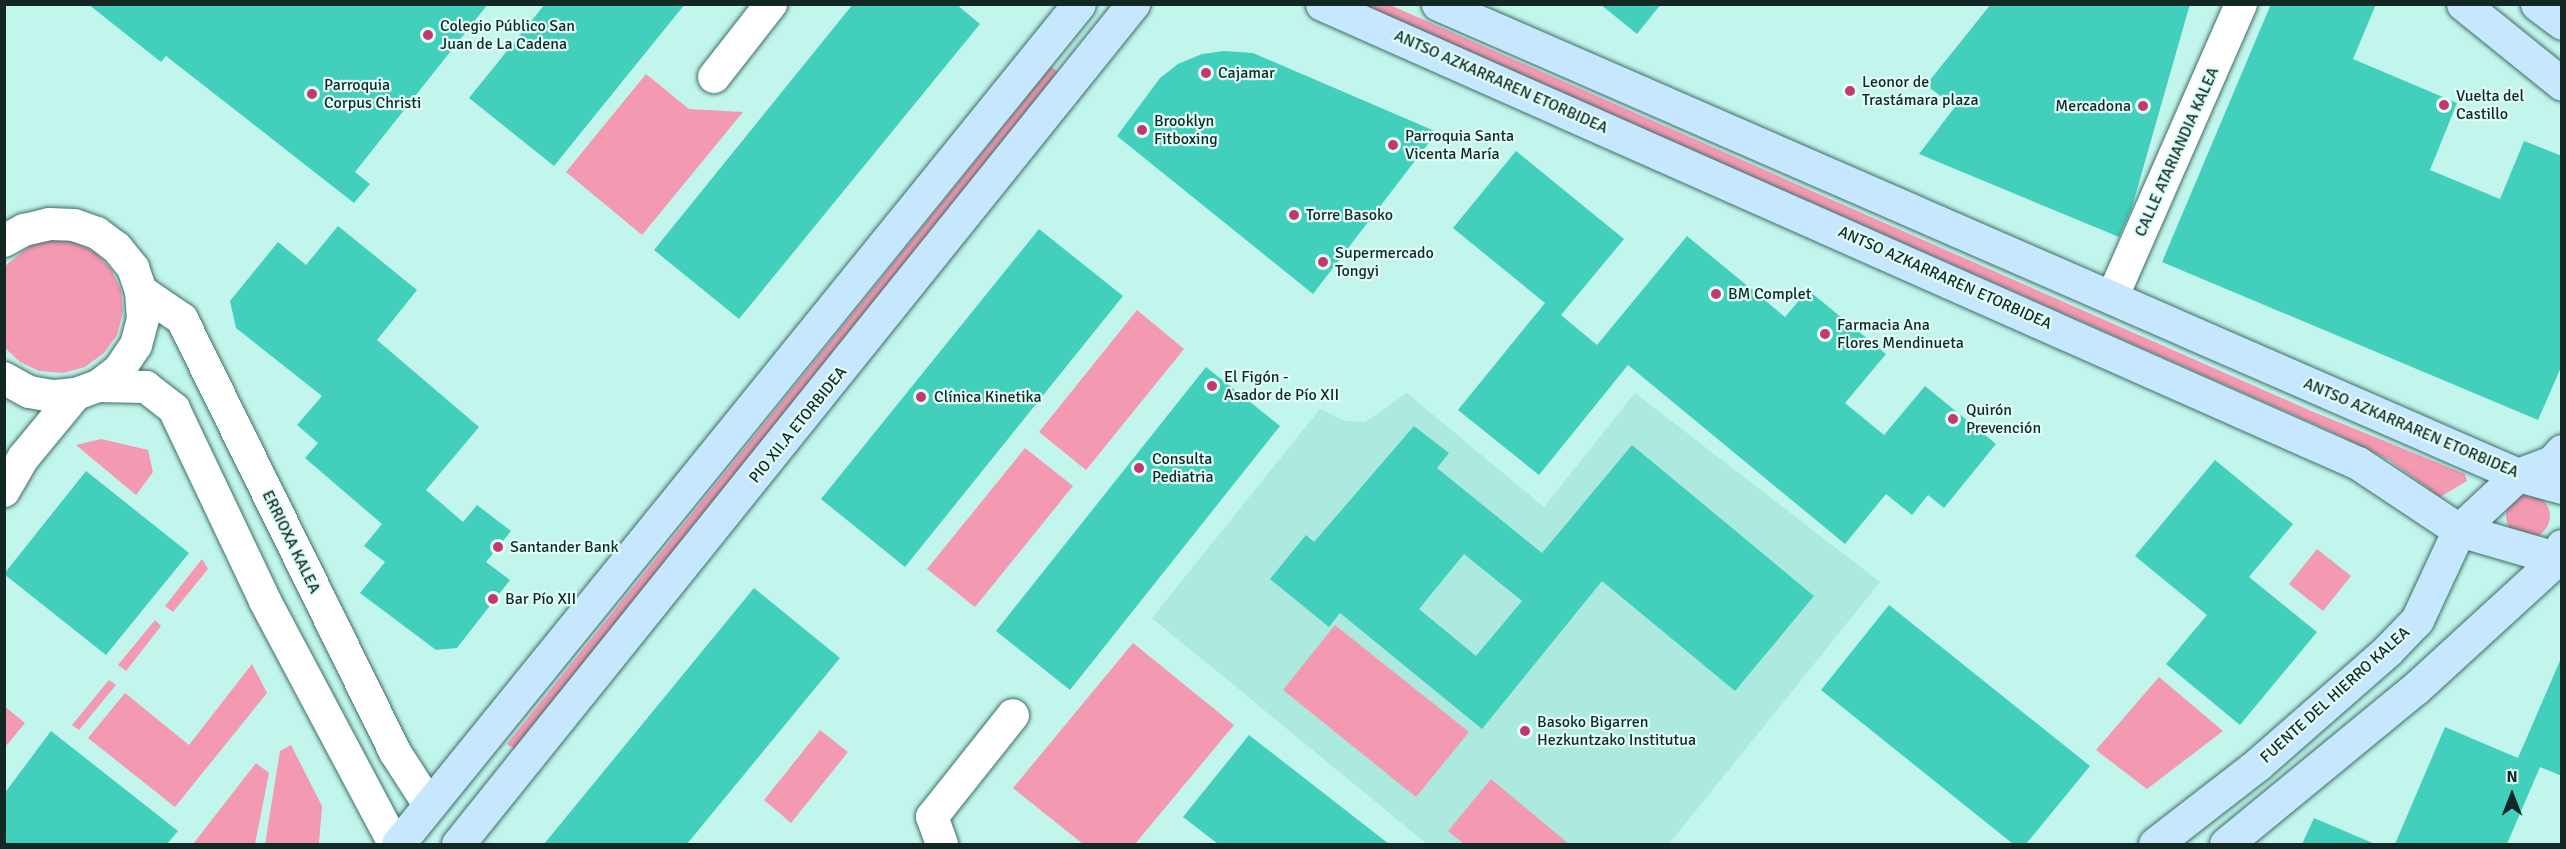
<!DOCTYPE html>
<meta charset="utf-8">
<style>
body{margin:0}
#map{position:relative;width:2566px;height:849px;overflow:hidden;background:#c2f6ec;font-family:Signika,sans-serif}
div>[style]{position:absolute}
.built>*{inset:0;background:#ace9de}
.green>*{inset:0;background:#f499b2}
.round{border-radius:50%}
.building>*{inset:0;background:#42d0bd}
.roads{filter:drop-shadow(0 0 2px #3e6e66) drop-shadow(0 0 2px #3e6e66)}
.street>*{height:32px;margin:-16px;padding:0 16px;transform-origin:16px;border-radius:16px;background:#fff}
.secondary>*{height:33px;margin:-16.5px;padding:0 16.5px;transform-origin:16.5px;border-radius:16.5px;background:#c6e7fd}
.dots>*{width:16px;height:16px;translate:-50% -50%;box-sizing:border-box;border:3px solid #dffef8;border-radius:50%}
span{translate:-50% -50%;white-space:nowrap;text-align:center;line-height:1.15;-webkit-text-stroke:4.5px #dffef8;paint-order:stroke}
.poi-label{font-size:16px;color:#132824}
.left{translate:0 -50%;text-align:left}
.right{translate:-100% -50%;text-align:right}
.street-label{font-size:16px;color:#132824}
.frame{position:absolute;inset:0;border:6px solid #132824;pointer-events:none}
.north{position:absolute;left:2482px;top:765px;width:60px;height:60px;-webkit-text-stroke:4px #dffef8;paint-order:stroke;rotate:0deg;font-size:16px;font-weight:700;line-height:24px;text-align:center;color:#132824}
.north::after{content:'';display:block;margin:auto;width:21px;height:27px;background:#132824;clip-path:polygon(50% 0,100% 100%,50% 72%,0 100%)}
</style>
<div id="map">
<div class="built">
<i style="clip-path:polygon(1407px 393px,1544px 507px,1635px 393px,1880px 582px,1669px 844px,1427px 844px,1152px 618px,1320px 409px,1345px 421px,1365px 422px)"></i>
</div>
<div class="green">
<i style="clip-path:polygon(1363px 5px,1390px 5px,2309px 410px,2465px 474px,2467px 481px,2440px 497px,2389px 460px,2330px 431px)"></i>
<i style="clip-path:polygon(1051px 67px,1060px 73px,516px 750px,507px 744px)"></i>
<i style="clip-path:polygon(646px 74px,689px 109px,743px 112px,642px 235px,566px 172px)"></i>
<i style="clip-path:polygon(52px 240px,74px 242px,95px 252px,111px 269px,121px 290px,123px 312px,117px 335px,104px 353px,85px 367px,63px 373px,39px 371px,20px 362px,5px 348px,5px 266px,31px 245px)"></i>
<i style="clip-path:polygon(1137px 310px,1184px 349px,1086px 470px,1039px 432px)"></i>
<i style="clip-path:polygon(101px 439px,148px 450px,153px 472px,136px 495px,76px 445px)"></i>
<i style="clip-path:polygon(1025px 448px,1073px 486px,975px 607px,927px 569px)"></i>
<i class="round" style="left:2506px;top:494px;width:44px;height:44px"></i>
<i style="clip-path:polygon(2317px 549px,2351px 576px,2323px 611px,2289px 584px)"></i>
<i style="clip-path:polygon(202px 559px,208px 569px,173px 612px,165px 606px)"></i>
<i style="clip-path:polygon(155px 620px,161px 626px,126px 671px,118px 665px)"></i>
<i style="clip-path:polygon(1335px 625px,1469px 732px,1416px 797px,1283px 690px)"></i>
<i style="clip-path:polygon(1133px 643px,1234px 725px,1135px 844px,1083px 844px,1013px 788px)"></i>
<i style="clip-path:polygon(252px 664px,267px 693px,175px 807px,88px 738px,125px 693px,189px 745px)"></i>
<i style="clip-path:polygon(2159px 677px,2223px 731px,2147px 789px,2096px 750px)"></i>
<i style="clip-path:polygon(109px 680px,116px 685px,79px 730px,72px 725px)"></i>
<i style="clip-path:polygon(4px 706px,25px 723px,7px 745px,5px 743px)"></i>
<i style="clip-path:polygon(820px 730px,848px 752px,791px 823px,764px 800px)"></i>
<i style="clip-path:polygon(291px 745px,322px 806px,319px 844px,265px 844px,280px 751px)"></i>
<i style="clip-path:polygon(256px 763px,269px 773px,255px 844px,193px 844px)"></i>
<i style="clip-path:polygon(1491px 779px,1569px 844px,1464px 844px,1448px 831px)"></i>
</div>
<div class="building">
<i style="clip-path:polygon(88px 4px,488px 4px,355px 172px,370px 184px,354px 203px,166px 56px,161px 62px)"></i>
<i style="clip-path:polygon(545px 4px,685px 4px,554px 166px,469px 98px)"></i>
<i style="clip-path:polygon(853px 4px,956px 4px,980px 24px,739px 319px,654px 250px)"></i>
<i style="clip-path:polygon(1600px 4px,1661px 4px,1637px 34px)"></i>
<i style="clip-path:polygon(1991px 4px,2190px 4px,2132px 207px,2119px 237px,1919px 154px,1955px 107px,1926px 85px)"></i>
<i style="clip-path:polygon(2271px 4px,2376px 4px,2353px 59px,2457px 103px,2430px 170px,2500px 199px,2524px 141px,2562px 156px,2562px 365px,2538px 420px,2162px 262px)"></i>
<i style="clip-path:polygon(1224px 51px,1253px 53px,1437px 132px,1313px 294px,1117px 136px,1160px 78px,1178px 64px,1202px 54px)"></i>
<i style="clip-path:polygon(1516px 151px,1624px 239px,1561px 315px,1597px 345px,1687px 236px,1785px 317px,1808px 290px,1886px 354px,1845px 403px,1884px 435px,1925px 386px,1996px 444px,1944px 508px,1928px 495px,1912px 515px,1886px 494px,1845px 544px,1628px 365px,1539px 475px,1458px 410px,1545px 303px,1453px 228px)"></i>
<i style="clip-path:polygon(338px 226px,417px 290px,377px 340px,479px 427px,426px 490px,463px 522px,477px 505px,511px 531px,486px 562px,510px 580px,457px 648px,436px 650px,360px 593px,385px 562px,364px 546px,382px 524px,305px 458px,318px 443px,297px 425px,322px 396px,236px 328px,230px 301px,278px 242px,306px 265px)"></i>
<i style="clip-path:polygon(1039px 229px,1123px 296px,905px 567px,821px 499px)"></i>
<i style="clip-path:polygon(1206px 367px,1280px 426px,1070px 690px,996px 631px)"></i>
<i style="clip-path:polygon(evenodd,1414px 426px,1449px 453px,1437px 468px,1542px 553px,1632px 445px,1814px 596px,1735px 691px,1602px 581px,1482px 729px,1340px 613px,1329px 627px,1270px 579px,1306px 535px,1314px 542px,1414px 426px,1464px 554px,1522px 601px,1476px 656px,1419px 609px,1464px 554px)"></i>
<i style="clip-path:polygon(2215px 460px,2293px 524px,2249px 577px,2317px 632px,2240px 725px,2166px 664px,2207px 615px,2135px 556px)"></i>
<i style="clip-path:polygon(86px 471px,189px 553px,106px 655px,4px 574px)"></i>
<i style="clip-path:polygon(754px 588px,840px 658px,687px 844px,544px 844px)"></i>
<i style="clip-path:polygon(1889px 605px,2090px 766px,2026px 844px,2013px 844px,1821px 690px)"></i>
<i style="clip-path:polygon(2562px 656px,2562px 776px,2540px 767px,2507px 844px,2395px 844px,2445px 727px,2518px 758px)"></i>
<i style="clip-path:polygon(51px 731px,178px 831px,167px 844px,4px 844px,4px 794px)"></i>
<i style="clip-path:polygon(1249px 735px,1389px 844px,1218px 844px,1183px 817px)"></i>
<i style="clip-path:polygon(2314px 818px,2375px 844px,2302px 844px)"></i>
</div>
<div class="roads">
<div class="street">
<i style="left:714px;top:77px;width:93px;rotate:-52deg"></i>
<i style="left:4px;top:241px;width:23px;rotate:-29deg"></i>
<i style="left:24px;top:230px;width:26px;rotate:-13deg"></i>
<i style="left:49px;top:224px;width:25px;rotate:2deg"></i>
<i style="left:74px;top:225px;width:24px;rotate:19deg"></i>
<i style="left:97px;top:233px;width:25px;rotate:37deg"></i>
<i style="left:117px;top:248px;width:26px;rotate:51deg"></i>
<i style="left:133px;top:268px;width:24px;rotate:71deg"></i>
<i style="left:141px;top:291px;width:28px;rotate:86deg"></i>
<i style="left:143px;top:319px;width:27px;rotate:105deg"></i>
<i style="left:136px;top:345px;width:29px;rotate:124deg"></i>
<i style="left:120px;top:369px;width:28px;rotate:142deg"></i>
<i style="left:98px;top:386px;width:23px;rotate:160deg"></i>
<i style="left:76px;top:394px;width:24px;rotate:175deg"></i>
<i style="left:52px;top:396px;width:23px;rotate:-170deg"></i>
<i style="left:29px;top:392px;width:29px;rotate:-151deg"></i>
<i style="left:141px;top:291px;width:50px;rotate:34.3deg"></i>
<i style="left:182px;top:319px;width:483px;rotate:63.8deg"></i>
<i style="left:395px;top:752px;width:63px;rotate:57.3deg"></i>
<i style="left:2112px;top:298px;width:321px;rotate:-66.3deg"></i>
<i style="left:98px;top:386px;width:48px;rotate:1.2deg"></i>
<i style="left:146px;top:387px;width:36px;rotate:38deg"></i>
<i style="left:174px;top:409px;width:212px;rotate:64.6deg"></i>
<i style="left:265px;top:601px;width:275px;rotate:62deg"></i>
<i style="left:4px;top:491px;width:39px;rotate:-60deg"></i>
<i style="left:24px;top:457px;width:82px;rotate:-50.5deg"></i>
<i style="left:942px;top:844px;width:29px;rotate:-110deg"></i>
<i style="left:932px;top:817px;width:130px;rotate:-51.5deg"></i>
</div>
<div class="secondary">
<i style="left:1322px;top:4px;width:1133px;rotate:23.9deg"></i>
<i style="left:2358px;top:463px;width:121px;rotate:33.6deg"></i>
<i style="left:2459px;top:530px;width:107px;rotate:16.2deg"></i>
<i style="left:1438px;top:4px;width:1178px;rotate:23.56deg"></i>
<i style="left:2518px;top:475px;width:46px;rotate:15.3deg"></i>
<i style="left:2463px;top:4px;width:127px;rotate:38.9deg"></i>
<i style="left:2537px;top:4px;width:31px;rotate:37deg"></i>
<i style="left:398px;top:844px;width:1081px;rotate:-50.97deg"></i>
<i style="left:458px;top:844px;width:1078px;rotate:-51.22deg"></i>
<i style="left:2155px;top:844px;width:130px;rotate:-37.8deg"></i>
<i style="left:2258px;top:764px;width:173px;rotate:-41.2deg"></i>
<i style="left:2388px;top:650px;width:42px;rotate:-46deg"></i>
<i style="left:2417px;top:620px;width:99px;rotate:-65deg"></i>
<i style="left:2459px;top:530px;width:81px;rotate:-43deg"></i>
<i style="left:2518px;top:475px;width:36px;rotate:-21deg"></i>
<i style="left:2552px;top:462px;width:15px;rotate:-48deg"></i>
<i style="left:2226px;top:844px;width:246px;rotate:-39.4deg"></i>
<i style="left:2416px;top:688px;width:191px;rotate:-42.5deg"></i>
<i style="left:2557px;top:559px;width:14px;rotate:-69deg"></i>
</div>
</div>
<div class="dots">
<i style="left:428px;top:35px;background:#c4386d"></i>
<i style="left:1206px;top:73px;background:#c4386d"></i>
<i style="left:1850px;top:91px;background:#c4386d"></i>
<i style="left:312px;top:94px;background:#c4386d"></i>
<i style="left:2444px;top:105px;background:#c4386d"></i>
<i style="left:2143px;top:106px;background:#c4386d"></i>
<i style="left:1142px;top:130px;background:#c4386d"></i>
<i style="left:1393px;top:145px;background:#c4386d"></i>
<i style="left:1294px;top:215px;background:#c4386d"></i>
<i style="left:1323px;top:262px;background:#c4386d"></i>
<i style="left:1716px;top:294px;background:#c4386d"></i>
<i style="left:1825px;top:334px;background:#c4386d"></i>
<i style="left:1212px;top:386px;background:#c4386d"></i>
<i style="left:921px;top:397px;background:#c4386d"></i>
<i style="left:1953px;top:419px;background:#c4386d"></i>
<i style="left:1139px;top:468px;background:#c4386d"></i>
<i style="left:498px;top:547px;background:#c4386d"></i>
<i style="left:493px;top:599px;background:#c4386d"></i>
<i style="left:1525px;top:731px;background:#c4386d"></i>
</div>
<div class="poi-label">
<span class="left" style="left:440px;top:35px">Colegio Público San<br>Juan de La Cadena</span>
<span class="left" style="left:1218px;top:73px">Cajamar</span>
<span class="left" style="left:1862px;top:91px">Leonor de<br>Trastámara plaza</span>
<span class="left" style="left:324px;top:94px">Parroquia<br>Corpus Christi</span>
<span class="left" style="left:2456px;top:105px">Vuelta del<br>Castillo</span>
<span class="right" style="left:2131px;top:106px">Mercadona</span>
<span class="left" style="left:1154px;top:130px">Brooklyn<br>Fitboxing</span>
<span class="left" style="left:1405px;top:145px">Parroquia Santa<br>Vicenta María</span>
<span class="left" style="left:1306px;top:215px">Torre Basoko</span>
<span class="left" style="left:1335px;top:262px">Supermercado<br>Tongyi</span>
<span class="left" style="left:1728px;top:294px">BM Complet</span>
<span class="left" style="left:1837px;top:334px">Farmacia Ana<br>Flores Mendinueta</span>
<span class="left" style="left:1224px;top:386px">El Figón -<br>Asador de Pío XII</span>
<span class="left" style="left:934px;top:397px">Clínica Kinetika</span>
<span class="left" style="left:1966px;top:419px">Quirón<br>Prevención</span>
<span class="left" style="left:1152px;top:468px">Consulta<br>Pediatria</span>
<span class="left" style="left:510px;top:547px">Santander Bank</span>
<span class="left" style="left:505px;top:599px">Bar Pío XII</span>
<span class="left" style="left:1537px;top:731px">Basoko Bigarren<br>Hezkuntzako Institutua</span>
</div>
<div class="street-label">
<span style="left:1501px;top:82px;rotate:24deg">ANTSO AZKARRAREN ETORBIDEA</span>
<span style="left:2177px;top:152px;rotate:-66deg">CALLE ATARIANDIA KALEA</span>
<span style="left:1945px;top:278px;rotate:24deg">ANTSO AZKARRAREN ETORBIDEA</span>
<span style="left:798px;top:425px;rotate:-51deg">PIO XII.A ETORBIDEA</span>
<span style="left:2411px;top:428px;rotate:23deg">ANTSO AZKARRAREN ETORBIDEA</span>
<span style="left:291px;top:542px;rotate:64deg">ERRIOXA KALEA</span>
<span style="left:2335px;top:695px;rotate:-42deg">FUENTE DEL HIERRO KALEA</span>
</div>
<div class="frame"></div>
<div class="north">N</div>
</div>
